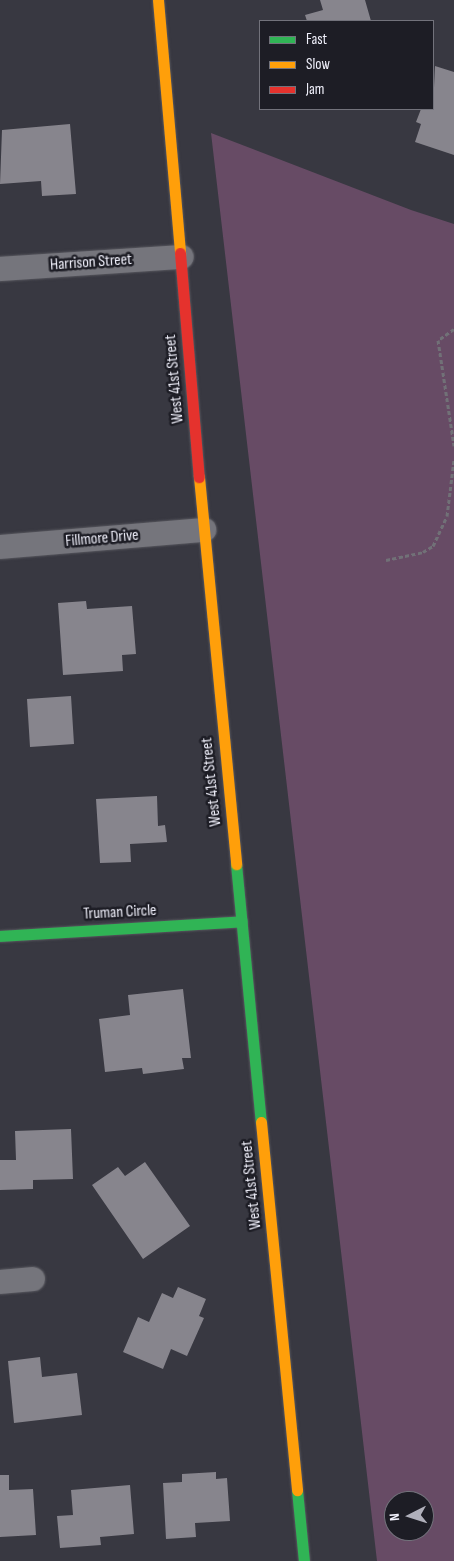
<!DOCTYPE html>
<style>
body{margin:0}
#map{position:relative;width:454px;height:1561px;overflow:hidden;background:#383841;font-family:"Sofia Sans Condensed",sans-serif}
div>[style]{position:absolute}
.green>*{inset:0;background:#674b65}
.building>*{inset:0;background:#87858d}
.path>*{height:3px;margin-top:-1.5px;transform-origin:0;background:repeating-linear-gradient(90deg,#717177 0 4px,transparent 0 6.5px)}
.roads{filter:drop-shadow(0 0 1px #57575e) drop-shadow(0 0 1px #57575e)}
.street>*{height:24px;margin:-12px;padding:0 12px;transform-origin:12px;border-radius:12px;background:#75757c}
.fast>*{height:11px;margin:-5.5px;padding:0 5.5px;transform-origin:5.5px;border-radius:5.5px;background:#30b455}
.slow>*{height:11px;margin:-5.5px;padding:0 5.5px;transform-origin:5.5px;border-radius:5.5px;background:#ff9f0a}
.jam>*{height:11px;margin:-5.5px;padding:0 5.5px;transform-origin:5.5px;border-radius:5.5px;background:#e5322d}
span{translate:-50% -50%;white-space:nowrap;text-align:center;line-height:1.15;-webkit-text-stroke:5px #1d1d25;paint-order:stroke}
.street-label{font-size:16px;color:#f1f1fc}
.legend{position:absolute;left:259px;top:20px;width:175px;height:90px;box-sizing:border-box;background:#1d1d25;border:1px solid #72727b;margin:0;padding:6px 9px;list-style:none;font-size:15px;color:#f1f1fc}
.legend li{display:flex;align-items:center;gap:10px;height:25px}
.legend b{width:25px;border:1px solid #72727b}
.north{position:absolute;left:384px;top:1491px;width:50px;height:50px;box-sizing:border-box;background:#1d1d25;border:1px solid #72727b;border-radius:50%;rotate:265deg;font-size:14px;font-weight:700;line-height:20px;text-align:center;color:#f1f1fc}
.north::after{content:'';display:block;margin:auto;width:18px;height:22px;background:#b0b0bb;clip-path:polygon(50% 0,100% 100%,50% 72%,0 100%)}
</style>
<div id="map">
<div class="green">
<i style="clip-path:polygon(evenodd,211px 133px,411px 210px,454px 224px,454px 1561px,377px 1561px,211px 133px,394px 1501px,424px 1501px,424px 1531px,394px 1531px,394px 1501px)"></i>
</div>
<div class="building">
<i style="clip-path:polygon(320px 0,365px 0,371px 21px,307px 21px,305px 15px,323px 10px)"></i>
<i style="clip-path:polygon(435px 66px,454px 72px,454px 155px,415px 142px,421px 124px,416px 122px,421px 109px,433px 109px)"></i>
<i style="clip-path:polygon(70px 124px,76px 194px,42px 196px,41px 181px,0 184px,2px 130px)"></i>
<i style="clip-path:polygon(86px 601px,87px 609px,132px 606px,136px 654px,122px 655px,123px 671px,63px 675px,58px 603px)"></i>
<i style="clip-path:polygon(71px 696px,74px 744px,30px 747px,27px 699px)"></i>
<i style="clip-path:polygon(157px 796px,158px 826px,165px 825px,167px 842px,130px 844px,131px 862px,100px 863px,96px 799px)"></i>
<i style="clip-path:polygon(183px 989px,191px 1058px,182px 1058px,184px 1069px,143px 1074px,142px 1068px,105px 1072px,99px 1019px,130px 1015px,128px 995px)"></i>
<i style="clip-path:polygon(71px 1129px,73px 1179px,33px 1180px,33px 1189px,0 1190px,0 1160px,16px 1160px,15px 1131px)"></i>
<i style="clip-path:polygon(145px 1162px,190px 1226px,143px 1259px,92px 1185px,118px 1167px,125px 1176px)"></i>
<i style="clip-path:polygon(178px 1287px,206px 1299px,199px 1316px,204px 1318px,187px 1356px,171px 1349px,163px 1369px,123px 1352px,138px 1317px,149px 1322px,162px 1293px,173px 1298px)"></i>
<i style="clip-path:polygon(40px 1357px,42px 1377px,77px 1373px,82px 1415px,14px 1423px,8px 1361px)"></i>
<i style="clip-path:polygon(216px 1472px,216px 1479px,227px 1478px,230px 1521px,195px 1523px,196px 1537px,166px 1539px,163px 1483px,182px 1482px,182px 1474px)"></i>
<i style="clip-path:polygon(0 1475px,9px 1475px,9px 1490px,33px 1489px,36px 1535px,0 1537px)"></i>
<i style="clip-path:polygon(130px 1485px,134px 1534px,100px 1537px,101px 1545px,60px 1548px,57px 1516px,73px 1515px,71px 1490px)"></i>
</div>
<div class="path">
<i style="left:454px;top:329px;width:19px;rotate:145deg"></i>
<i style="left:438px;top:340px;width:107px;rotate:81.4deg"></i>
<i style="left:386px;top:560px;width:38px;rotate:-12deg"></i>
<i style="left:423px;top:552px;width:12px;rotate:-31deg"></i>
<i style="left:433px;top:546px;width:33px;rotate:-65deg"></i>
<i style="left:447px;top:516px;width:56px;rotate:-82.9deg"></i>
</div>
<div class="roads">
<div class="street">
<i style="left:0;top:269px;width:182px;rotate:-3.8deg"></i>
<i style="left:0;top:547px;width:205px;rotate:-4.8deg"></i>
<i style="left:0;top:1282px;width:33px;rotate:-5deg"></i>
</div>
<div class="fast">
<i style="left:236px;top:864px;width:259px;rotate:84.5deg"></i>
<i style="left:0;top:936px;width:242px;rotate:-3.5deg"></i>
<i style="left:297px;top:1490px;width:71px;rotate:84.4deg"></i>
</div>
<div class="slow">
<i style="left:158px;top:0;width:254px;rotate:85deg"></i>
<i style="left:199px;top:477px;width:389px;rotate:84.5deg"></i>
<i style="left:261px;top:1122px;width:370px;rotate:84.4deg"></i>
</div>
<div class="jam">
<i style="left:180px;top:253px;width:225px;rotate:85.2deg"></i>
</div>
</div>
<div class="street-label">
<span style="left:91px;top:263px;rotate:-4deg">Harrison Street</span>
<span style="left:175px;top:379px;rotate:-95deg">West 41st Street</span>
<span style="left:102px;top:539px;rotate:-5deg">Fillmore Drive</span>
<span style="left:212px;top:782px;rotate:-96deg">West 41st Street</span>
<span style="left:120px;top:913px;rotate:-3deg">Truman Circle</span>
<span style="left:252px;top:1185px;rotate:-96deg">West 41st Street</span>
</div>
<ul class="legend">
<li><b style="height:6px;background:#30b455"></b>Fast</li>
<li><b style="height:6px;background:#ff9f0a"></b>Slow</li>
<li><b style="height:6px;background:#e5322d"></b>Jam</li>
</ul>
<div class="north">N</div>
</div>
